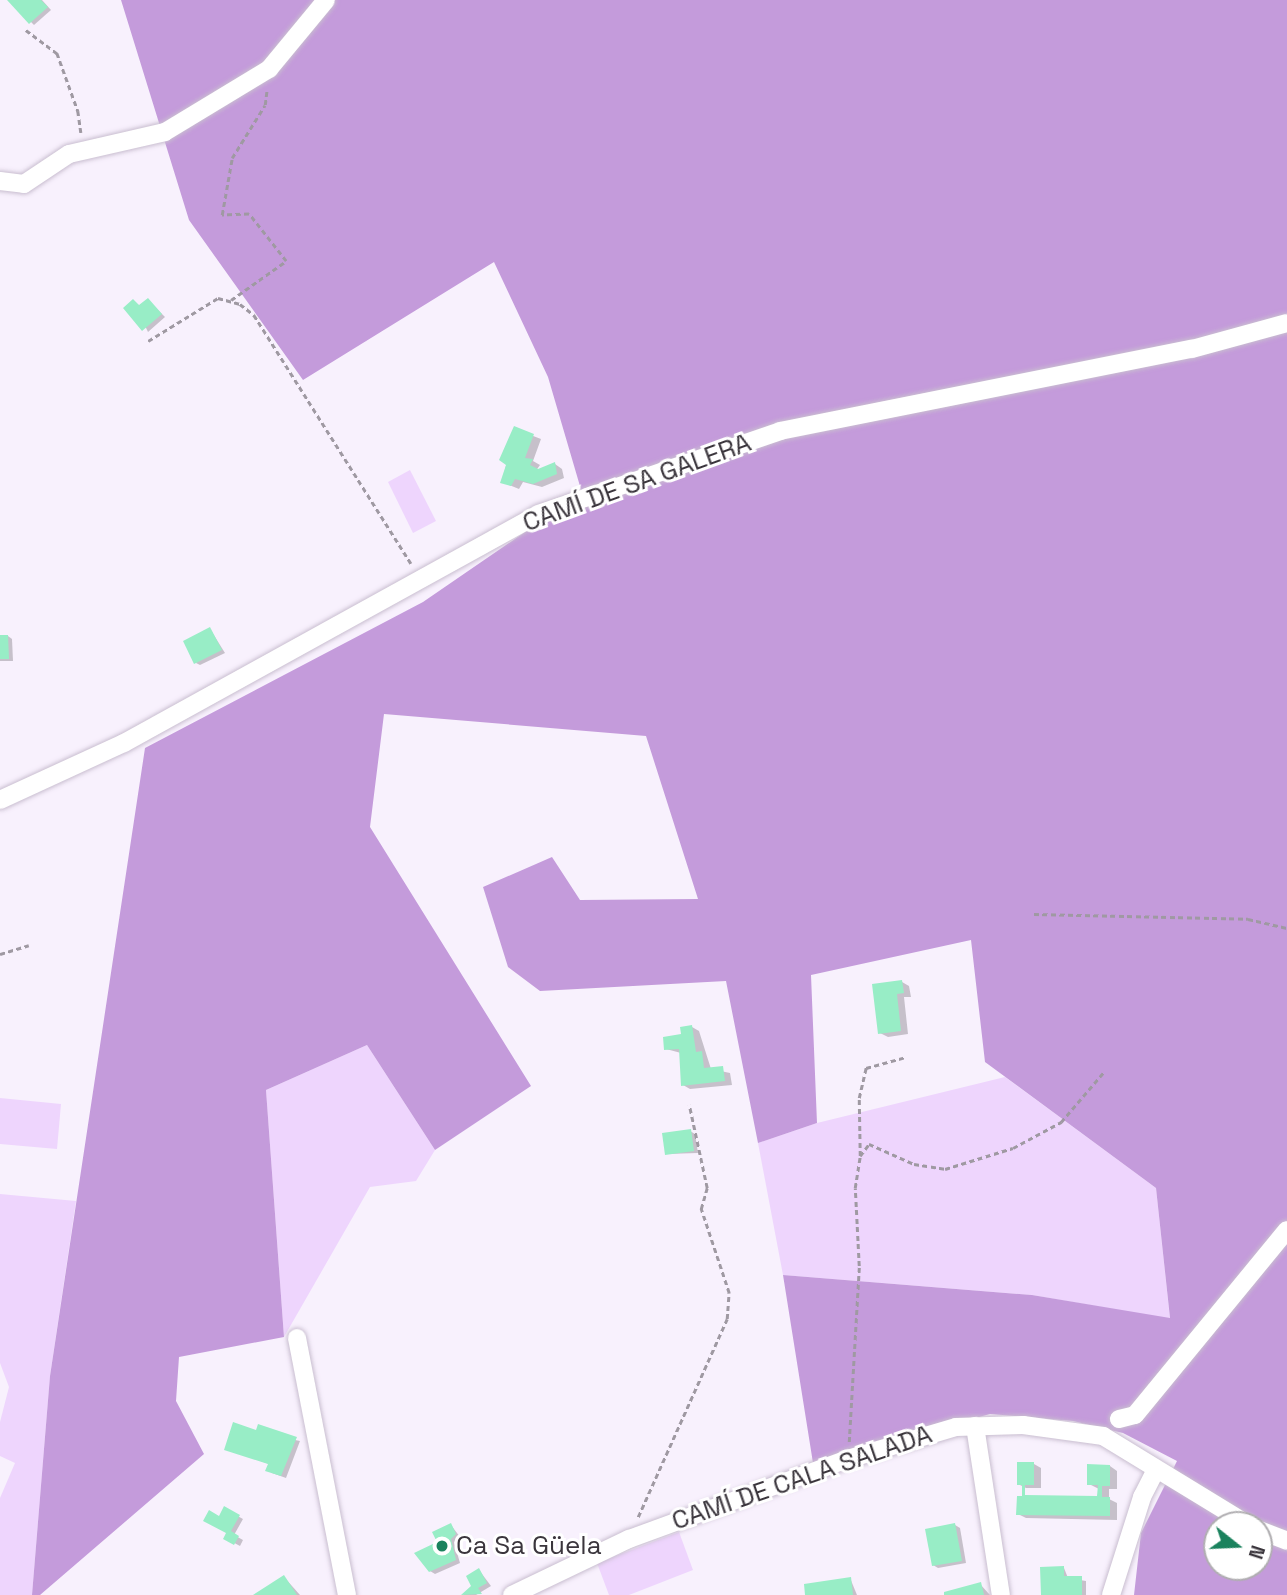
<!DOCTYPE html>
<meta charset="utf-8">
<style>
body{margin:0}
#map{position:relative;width:1287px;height:1595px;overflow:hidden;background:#f8f1fd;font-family:"Space Grotesk",sans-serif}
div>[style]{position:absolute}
.green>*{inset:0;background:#eed5fd}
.forest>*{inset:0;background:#c49bdb}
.shadow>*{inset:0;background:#0003}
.building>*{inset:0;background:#98edc6}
.path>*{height:2.5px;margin-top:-1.25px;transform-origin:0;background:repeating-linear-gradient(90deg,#9f99a2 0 5px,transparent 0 8.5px)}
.roads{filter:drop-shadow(0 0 2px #c9bed0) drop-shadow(0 0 2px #c9bed0)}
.minor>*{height:18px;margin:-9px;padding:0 9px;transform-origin:9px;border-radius:9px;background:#fff}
.dots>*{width:19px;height:19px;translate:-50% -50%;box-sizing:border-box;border:4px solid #fff;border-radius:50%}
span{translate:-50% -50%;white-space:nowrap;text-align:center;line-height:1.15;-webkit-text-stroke:6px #fff;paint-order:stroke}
.street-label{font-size:26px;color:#3a353c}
.poi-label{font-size:26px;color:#3a353c}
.left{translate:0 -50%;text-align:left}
.north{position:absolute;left:1203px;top:1511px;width:70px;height:70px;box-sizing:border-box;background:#fff;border:2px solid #b0aeb1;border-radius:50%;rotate:108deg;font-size:19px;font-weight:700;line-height:28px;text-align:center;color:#3a353c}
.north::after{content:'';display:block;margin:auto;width:24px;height:32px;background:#1a825d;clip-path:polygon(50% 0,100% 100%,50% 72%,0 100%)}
</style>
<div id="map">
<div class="green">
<i style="clip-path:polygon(410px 470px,436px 521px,413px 533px,388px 482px)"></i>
<i style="clip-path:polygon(367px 1045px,435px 1150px,416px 1181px,370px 1187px,284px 1337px,266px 1090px)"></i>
<i style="clip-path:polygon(1005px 1077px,1156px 1188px,1170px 1319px,1032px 1295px,783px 1275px,758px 1143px,817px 1123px)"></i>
<i style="clip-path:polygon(0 1098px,61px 1104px,57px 1149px,0 1144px)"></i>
<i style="clip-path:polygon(0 1194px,76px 1201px,50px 1376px,32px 1595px,0 1595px,0 1498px,15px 1463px,0 1456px,0 1422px,9px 1387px,0 1363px)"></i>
<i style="clip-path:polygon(679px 1532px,693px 1570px,629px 1595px,609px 1595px,597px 1563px)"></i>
</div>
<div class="forest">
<i style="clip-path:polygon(evenodd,121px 0,1287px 0,1287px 1595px,1134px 1595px,1141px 1533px,1177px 1461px,1123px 1433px,1073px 1421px,990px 1414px,813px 1463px,783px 1275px,1032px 1295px,1170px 1318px,1156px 1188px,985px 1062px,971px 940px,811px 975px,817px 1123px,758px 1143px,726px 981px,540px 991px,508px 967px,483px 887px,552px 857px,580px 900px,698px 899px,646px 736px,384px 714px,370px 827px,531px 1086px,435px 1150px,367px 1045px,266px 1090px,284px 1337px,179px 1357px,176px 1401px,204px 1454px,40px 1595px,32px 1595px,50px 1376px,145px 748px,423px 602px,582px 493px,548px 377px,494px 262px,303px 380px,189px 220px,121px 0,1217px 1525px,1259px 1525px,1259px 1567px,1217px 1567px,1217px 1525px)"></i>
</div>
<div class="shadow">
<i style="clip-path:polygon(9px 0,42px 0,51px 10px,34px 25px)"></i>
<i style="clip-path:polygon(148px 300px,165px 317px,148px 332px,133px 301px,140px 306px)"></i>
<i style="clip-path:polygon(515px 429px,541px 439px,533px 461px,540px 465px,535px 472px,555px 464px,562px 469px,564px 478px,542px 487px,523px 482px,519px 489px,502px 482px)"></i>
<i style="clip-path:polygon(210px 629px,225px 653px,200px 665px,196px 663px)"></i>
<i style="clip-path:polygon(8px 636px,12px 639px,13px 661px,0 661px,0 637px)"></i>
<i style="clip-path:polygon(902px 982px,909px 986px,911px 997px,904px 997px,908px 1034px,888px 1037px,880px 1033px)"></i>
<i style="clip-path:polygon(692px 1027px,699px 1031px,711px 1069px,730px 1073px,732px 1085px,690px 1089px,683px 1085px,681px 1053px,666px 1049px)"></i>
<i style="clip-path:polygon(690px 1131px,695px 1134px,698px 1153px,667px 1154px)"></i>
<i style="clip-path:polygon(257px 1432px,300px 1441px,286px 1478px,272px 1473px,269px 1464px,226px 1449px)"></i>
<i style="clip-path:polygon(1034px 1464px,1041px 1468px,1041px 1488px,1026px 1488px,1018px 1484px)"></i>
<i style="clip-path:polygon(1110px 1466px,1117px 1471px,1117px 1489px,1109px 1489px,1109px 1499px,1117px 1503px,1117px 1520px,1026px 1518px,1018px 1514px,1099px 1498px,1099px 1489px,1089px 1484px)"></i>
<i style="clip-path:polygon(225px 1509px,243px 1519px,234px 1535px,243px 1540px,240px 1546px,225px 1538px,228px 1533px,220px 1518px)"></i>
<i style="clip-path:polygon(451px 1525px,460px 1537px,454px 1542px,460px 1563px,435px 1574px,430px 1571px)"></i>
<i style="clip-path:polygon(955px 1525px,960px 1528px,966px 1563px,938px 1568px,933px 1565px)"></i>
<i style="clip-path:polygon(1064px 1568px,1068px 1578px,1086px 1581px,1086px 1595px,1042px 1595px)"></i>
<i style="clip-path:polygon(479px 1570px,491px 1586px,476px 1595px,463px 1595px,473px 1587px)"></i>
<i style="clip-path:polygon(284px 1577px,300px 1595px,256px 1595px)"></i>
<i style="clip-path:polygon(850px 1578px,857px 1595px,807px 1595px)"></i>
<i style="clip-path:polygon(980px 1584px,990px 1595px,946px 1595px)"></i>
</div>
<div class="building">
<i style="clip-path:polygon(7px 0,41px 0,48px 7px,29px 24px)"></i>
<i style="clip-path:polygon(148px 298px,162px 314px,142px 331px,123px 308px,133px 299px,139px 305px)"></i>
<i style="clip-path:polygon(514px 426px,534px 434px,525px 458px,533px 459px,530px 465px,538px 469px,555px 462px,557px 474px,533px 484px,515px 479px,511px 486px,500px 483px,506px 465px,499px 460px)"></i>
<i style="clip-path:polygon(210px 627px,222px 650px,194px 664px,183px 641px)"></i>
<i style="clip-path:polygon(0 635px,8px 635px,9px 659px,0 659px)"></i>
<i style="clip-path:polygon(902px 980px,904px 993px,897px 994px,901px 1031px,878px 1034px,872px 984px)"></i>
<i style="clip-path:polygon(692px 1025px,696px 1052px,702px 1051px,704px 1068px,723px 1066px,725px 1081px,681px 1086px,679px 1049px,664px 1050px,663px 1037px,681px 1034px,680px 1027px)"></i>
<i style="clip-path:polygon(691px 1129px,694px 1151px,665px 1155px,662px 1133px)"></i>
<i style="clip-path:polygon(233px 1422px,256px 1430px,258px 1424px,297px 1437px,281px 1476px,265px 1471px,268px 1464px,224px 1450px)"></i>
<i style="clip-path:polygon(1017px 1462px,1034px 1462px,1034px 1485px,1025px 1485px,1025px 1495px,1097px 1496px,1098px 1485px,1087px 1485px,1087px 1464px,1110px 1465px,1110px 1486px,1102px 1486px,1102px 1497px,1110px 1497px,1110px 1516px,1016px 1515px,1017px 1496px,1022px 1496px,1022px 1485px,1017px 1485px)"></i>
<i style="clip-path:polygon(224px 1506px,240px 1515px,231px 1531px,239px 1536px,234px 1545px,223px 1539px,226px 1533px,203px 1521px,209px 1510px,219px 1516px)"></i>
<i style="clip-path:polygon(451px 1523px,456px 1534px,451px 1539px,456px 1560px,429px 1572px,414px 1553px,437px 1542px,432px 1532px)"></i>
<i style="clip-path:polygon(955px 1523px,962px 1561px,932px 1566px,925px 1529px)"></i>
<i style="clip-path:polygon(1064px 1566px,1064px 1576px,1082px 1576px,1082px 1595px,1041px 1595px,1040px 1567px)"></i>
<i style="clip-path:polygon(479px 1568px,487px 1583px,478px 1588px,482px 1594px,461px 1595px,471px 1586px,466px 1576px)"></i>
<i style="clip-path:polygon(284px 1575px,297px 1595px,253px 1595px)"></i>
<i style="clip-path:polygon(851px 1577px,853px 1595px,805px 1595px,804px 1584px)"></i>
<i style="clip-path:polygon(981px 1582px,984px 1595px,944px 1595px,944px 1592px)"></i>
</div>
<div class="path">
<i style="left:26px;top:30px;width:39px;rotate:37deg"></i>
<i style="left:57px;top:53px;width:62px;rotate:70.1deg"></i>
<i style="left:78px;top:111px;width:22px;rotate:82deg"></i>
<i style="left:231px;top:300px;width:67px;rotate:-35.3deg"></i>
<i style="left:286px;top:261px;width:60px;rotate:-128.2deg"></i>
<i style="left:249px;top:214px;width:27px;rotate:178deg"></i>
<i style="left:222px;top:215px;width:58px;rotate:-80deg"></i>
<i style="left:232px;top:158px;width:62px;rotate:-58.1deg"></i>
<i style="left:265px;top:105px;width:16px;rotate:-83deg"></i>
<i style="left:148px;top:341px;width:82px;rotate:-31.6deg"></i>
<i style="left:218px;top:298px;width:23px;rotate:15deg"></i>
<i style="left:240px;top:304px;width:18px;rotate:38deg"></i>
<i style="left:254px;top:315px;width:294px;rotate:57.7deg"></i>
<i style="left:1034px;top:914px;width:214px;rotate:1.3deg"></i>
<i style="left:1248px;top:919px;width:40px;rotate:13deg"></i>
<i style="left:0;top:954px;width:30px;rotate:-17deg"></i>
<i style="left:860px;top:1156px;width:58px;rotate:-91deg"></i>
<i style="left:859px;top:1098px;width:31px;rotate:-77deg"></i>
<i style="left:866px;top:1068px;width:41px;rotate:-15.4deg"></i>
<i style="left:849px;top:1442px;width:176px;rotate:-86.7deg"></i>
<i style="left:859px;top:1266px;width:78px;rotate:-92.9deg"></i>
<i style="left:855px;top:1188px;width:32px;rotate:-81deg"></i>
<i style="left:860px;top:1156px;width:15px;rotate:-53deg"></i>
<i style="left:869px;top:1144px;width:49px;rotate:24deg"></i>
<i style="left:914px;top:1164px;width:31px;rotate:9deg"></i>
<i style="left:945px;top:1169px;width:71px;rotate:-17.2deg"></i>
<i style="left:1013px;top:1148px;width:55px;rotate:-28.4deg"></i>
<i style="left:1061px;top:1122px;width:65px;rotate:-49.4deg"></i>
<i style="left:638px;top:1517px;width:217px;rotate:-65.8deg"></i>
<i style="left:727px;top:1319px;width:26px;rotate:-86deg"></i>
<i style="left:729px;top:1293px;width:89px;rotate:-108.4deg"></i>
<i style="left:701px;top:1209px;width:22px;rotate:-74deg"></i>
<i style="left:707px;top:1188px;width:85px;rotate:-102.2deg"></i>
</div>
<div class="roads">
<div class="minor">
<i style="left:0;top:181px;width:24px;rotate:7deg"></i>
<i style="left:24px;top:184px;width:54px;rotate:-33.7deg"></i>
<i style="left:69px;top:154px;width:98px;rotate:-12.9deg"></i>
<i style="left:165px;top:132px;width:122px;rotate:-31.2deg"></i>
<i style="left:269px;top:69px;width:89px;rotate:-50.4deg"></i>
<i style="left:0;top:800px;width:136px;rotate:-24.7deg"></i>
<i style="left:124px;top:743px;width:473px;rotate:-28.9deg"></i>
<i style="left:538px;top:514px;width:256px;rotate:-18.9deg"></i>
<i style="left:780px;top:431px;width:420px;rotate:-11.3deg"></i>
<i style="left:1192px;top:349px;width:98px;rotate:-15.3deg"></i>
<i style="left:297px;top:1338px;width:262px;rotate:79deg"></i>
<i style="left:1119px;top:1419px;width:16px;rotate:-14deg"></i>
<i style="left:1135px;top:1415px;width:239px;rotate:-50.6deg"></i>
<i style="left:975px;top:1426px;width:171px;rotate:81.3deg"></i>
<i style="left:1259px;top:1530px;width:30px;rotate:21deg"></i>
<i style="left:512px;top:1595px;width:130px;rotate:-25.6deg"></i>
<i style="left:629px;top:1539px;width:233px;rotate:-20.1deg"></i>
<i style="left:848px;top:1459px;width:113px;rotate:-16.5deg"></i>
<i style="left:956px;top:1427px;width:67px;rotate:-1.7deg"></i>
<i style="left:1023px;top:1425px;width:81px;rotate:7.8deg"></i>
<i style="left:1103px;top:1436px;width:171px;rotate:31.4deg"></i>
<i style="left:1111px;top:1595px;width:103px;rotate:-72.4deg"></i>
<i style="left:1142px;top:1497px;width:28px;rotate:-63deg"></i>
</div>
</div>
<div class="dots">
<i style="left:442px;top:1546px;background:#1a825d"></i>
</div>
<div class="street-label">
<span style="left:637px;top:483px;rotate:-20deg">CAMÍ DE SA GALERA</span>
<span style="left:802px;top:1478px;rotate:-19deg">CAMÍ DE CALA SALADA</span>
</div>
<div class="poi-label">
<span class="left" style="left:456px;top:1546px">Ca Sa Güela</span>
</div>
<div class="north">N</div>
</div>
